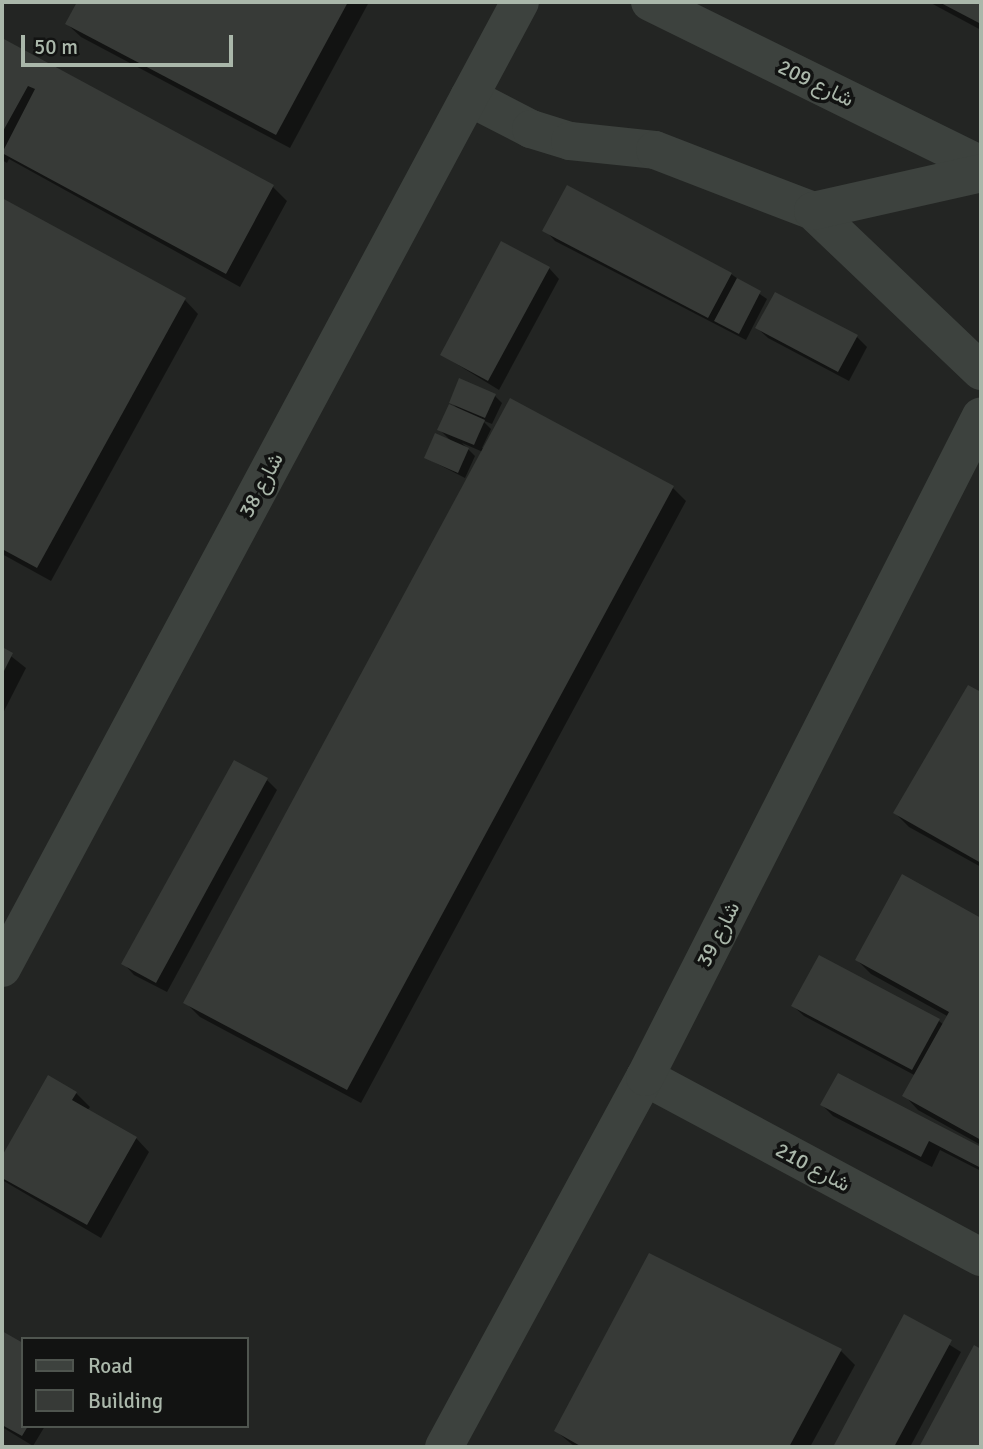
<!DOCTYPE html>
<meta charset="utf-8">
<style>
body{margin:0}
#map{position:relative;width:983px;height:1449px;overflow:hidden;background:#171817;font-family:Signika,Vazirmatn,sans-serif}
div>[style]{position:absolute}
.built>*{inset:0;background:#232523}
.shadow>*{inset:0;background:#0007}
.building>*{inset:0;background:#373a37}
.minor>*{height:38px;margin:-19px;padding:0 19px;transform-origin:19px;border-radius:19px;background:#3d423e}
span{translate:-50% -50%;white-space:nowrap;text-align:center;line-height:1.15;-webkit-text-stroke:7px #121312;paint-order:stroke}
.street-label{font-size:21px;color:#aab7aa}
.frame{position:absolute;inset:0;border:4px solid #aab7aa;pointer-events:none}
.legend{position:absolute;left:21px;top:1337px;width:228px;height:91px;box-sizing:border-box;background:#121312;border:2px solid #4f554f;margin:0;padding:9px 12px;list-style:none;font-size:21px;color:#aab7aa}
.legend li{display:flex;align-items:center;gap:14px;height:35px}
.legend b{width:35px;border:2px solid #4f554f}
.scale{position:absolute;left:21px;top:35px;width:212px;height:32px;box-sizing:border-box;border:4px solid #aab7aa;border-top:0;padding-left:9px;font-size:21px;line-height:24px;white-space:nowrap;color:#aab7aa;-webkit-text-stroke:5px #121312;paint-order:stroke}
</style>
<div id="map">
<div class="built">
<i style="clip-path:polygon(evenodd,2px 2px,981px 2px,981px 1447px,2px 1447px,2px 2px,23px 1339px,247px 1339px,247px 1426px,23px 1426px,23px 1339px)"></i>
</div>
<div class="shadow">
<i style="clip-path:polygon(79px 2px,369px 2px,290px 148px,81px 37px,67px 24px)"></i>
<i style="clip-path:polygon(929px 2px,981px 2px,981px 30px)"></i>
<i style="clip-path:polygon(2px 40px,273px 187px,287px 201px,240px 287px,9px 159px,7px 163px,2px 160px)"></i>
<i style="clip-path:polygon(2px 200px,185px 300px,198px 314px,51px 581px,2px 554px)"></i>
<i style="clip-path:polygon(545px 230px,731px 274px,767px 299px,746px 340px,555px 241px)"></i>
<i style="clip-path:polygon(549px 268px,559px 279px,499px 390px,442px 355px)"></i>
<i style="clip-path:polygon(757px 328px,857px 337px,867px 347px,849px 381px,768px 338px)"></i>
<i style="clip-path:polygon(495px 396px,502px 403px,492px 424px,482px 420px,491px 429px,482px 448px,672px 487px,686px 501px,361px 1103px,200px 1017px,186px 1003px,483px 452px,462px 443px,475px 456px,465px 478px,426px 458px,452px 442px,439px 429px,459px 410px,451px 402px)"></i>
<i style="clip-path:polygon(2px 649px,26px 668px,2px 715px)"></i>
<i style="clip-path:polygon(969px 687px,981px 694px,981px 867px,909px 827px,895px 813px)"></i>
<i style="clip-path:polygon(267px 780px,277px 790px,167px 992px,134px 975px,124px 964px)"></i>
<i style="clip-path:polygon(903px 877px,981px 920px,981px 1145px,918px 1110px,905px 1096px,916px 1076px,804px 1016px,793px 1006px,939px 1021px,944px 1025px,949px 1017px,871px 974px,857px 960px)"></i>
<i style="clip-path:polygon(838px 1075px,981px 1149px,981px 1171px,940px 1150px,932px 1167px,833px 1116px,822px 1105px)"></i>
<i style="clip-path:polygon(49px 1078px,76px 1093px,90px 1107px,87px 1111px,136px 1138px,149px 1152px,101px 1238px,2px 1180px,2px 1160px)"></i>
<i style="clip-path:polygon(905px 1317px,961px 1352px,910px 1447px,835px 1447px)"></i>
<i style="clip-path:polygon(2px 1333px,23px 1345px,23px 1426px,45px 1426px,33px 1446px,2px 1427px)"></i>
<i style="clip-path:polygon(975px 1348px,981px 1351px,981px 1447px,921px 1447px)"></i>
<i style="clip-path:polygon(841px 1351px,855px 1365px,810px 1447px,575px 1447px,556px 1431px)"></i>
</div>
<div class="building">
<i style="clip-path:polygon(77px 2px,348px 2px,276px 135px,65px 24px)"></i>
<i style="clip-path:polygon(939px 2px,981px 2px,981px 24px)"></i>
<i style="clip-path:polygon(2px 38px,274px 185px,226px 274px,2px 153px,35px 89px,28px 86px,2px 133px)"></i>
<i style="clip-path:polygon(567px 185px,732px 273px,708px 318px,542px 231px)"></i>
<i style="clip-path:polygon(2px 198px,186px 298px,37px 568px,2px 549px)"></i>
<i style="clip-path:polygon(501px 241px,550px 267px,488px 381px,440px 355px)"></i>
<i style="clip-path:polygon(737px 278px,761px 291px,739px 334px,714px 321px)"></i>
<i style="clip-path:polygon(775px 292px,858px 335px,838px 372px,755px 328px)"></i>
<i style="clip-path:polygon(459px 378px,496px 394px,485px 418px,449px 403px)"></i>
<i style="clip-path:polygon(510px 398px,674px 486px,347px 1090px,183px 1003px)"></i>
<i style="clip-path:polygon(449px 404px,485px 420px,474px 445px,437px 430px)"></i>
<i style="clip-path:polygon(435px 433px,469px 448px,458px 473px,424px 458px)"></i>
<i style="clip-path:polygon(2px 647px,13px 653px,2px 675px)"></i>
<i style="clip-path:polygon(968px 685px,981px 692px,981px 863px,893px 813px)"></i>
<i style="clip-path:polygon(234px 760px,268px 778px,156px 983px,121px 964px)"></i>
<i style="clip-path:polygon(902px 874px,981px 918px,981px 1140px,902px 1096px,949px 1012px,855px 960px)"></i>
<i style="clip-path:polygon(819px 955px,940px 1019px,912px 1070px,791px 1006px)"></i>
<i style="clip-path:polygon(838px 1073px,981px 1147px,981px 1168px,929px 1141px,921px 1157px,820px 1105px)"></i>
<i style="clip-path:polygon(48px 1075px,77px 1092px,72px 1100px,137px 1137px,87px 1225px,2px 1178px,2px 1156px)"></i>
<i style="clip-path:polygon(649px 1253px,842px 1349px,789px 1447px,582px 1447px,554px 1431px)"></i>
<i style="clip-path:polygon(904px 1314px,952px 1340px,894px 1447px,833px 1447px)"></i>
<i style="clip-path:polygon(2px 1331px,23px 1343px,23px 1426px,28px 1426px,22px 1436px,2px 1425px)"></i>
<i style="clip-path:polygon(974px 1345px,981px 1349px,981px 1445px,919px 1447px)"></i>
</div>
<div class="minor">
<i style="left:650px;top:2px;width:369px;rotate:26.2deg"></i>
<i style="left:469px;top:97px;width:70px;rotate:27.3deg"></i>
<i style="left:531px;top:129px;width:41px;rotate:17.1deg"></i>
<i style="left:570px;top:141px;width:85px;rotate:6deg"></i>
<i style="left:655px;top:150px;width:169px;rotate:21.1deg"></i>
<i style="left:813px;top:211px;width:232px;rotate:43.6deg"></i>
<i style="left:813px;top:211px;width:172px;rotate:-12.7deg"></i>
<i style="left:2px;top:968px;width:1096px;rotate:-61.8deg"></i>
<i style="left:645px;top:1077px;width:381px;rotate:28.2deg"></i>
<i style="left:444px;top:1447px;width:421px;rotate:-61.5deg"></i>
<i style="left:645px;top:1077px;width:741px;rotate:-63.05deg"></i>
</div>
<div class="street-label">
<span style="left:816px;top:83px;rotate:26deg">شارع 209</span>
<span style="left:261px;top:485px;rotate:-62deg">شارع 38</span>
<span style="left:718px;top:934px;rotate:-63deg">شارع 39</span>
<span style="left:813px;top:1167px;rotate:28deg">شارع 210</span>
</div>
<div class="frame"></div>
<ul class="legend">
<li><b style="height:9px;background:#3d423e"></b>Road</li>
<li><b style="height:19px;background:#373a37"></b>Building</li>
</ul>
<div class="scale">50 m</div>
</div>
